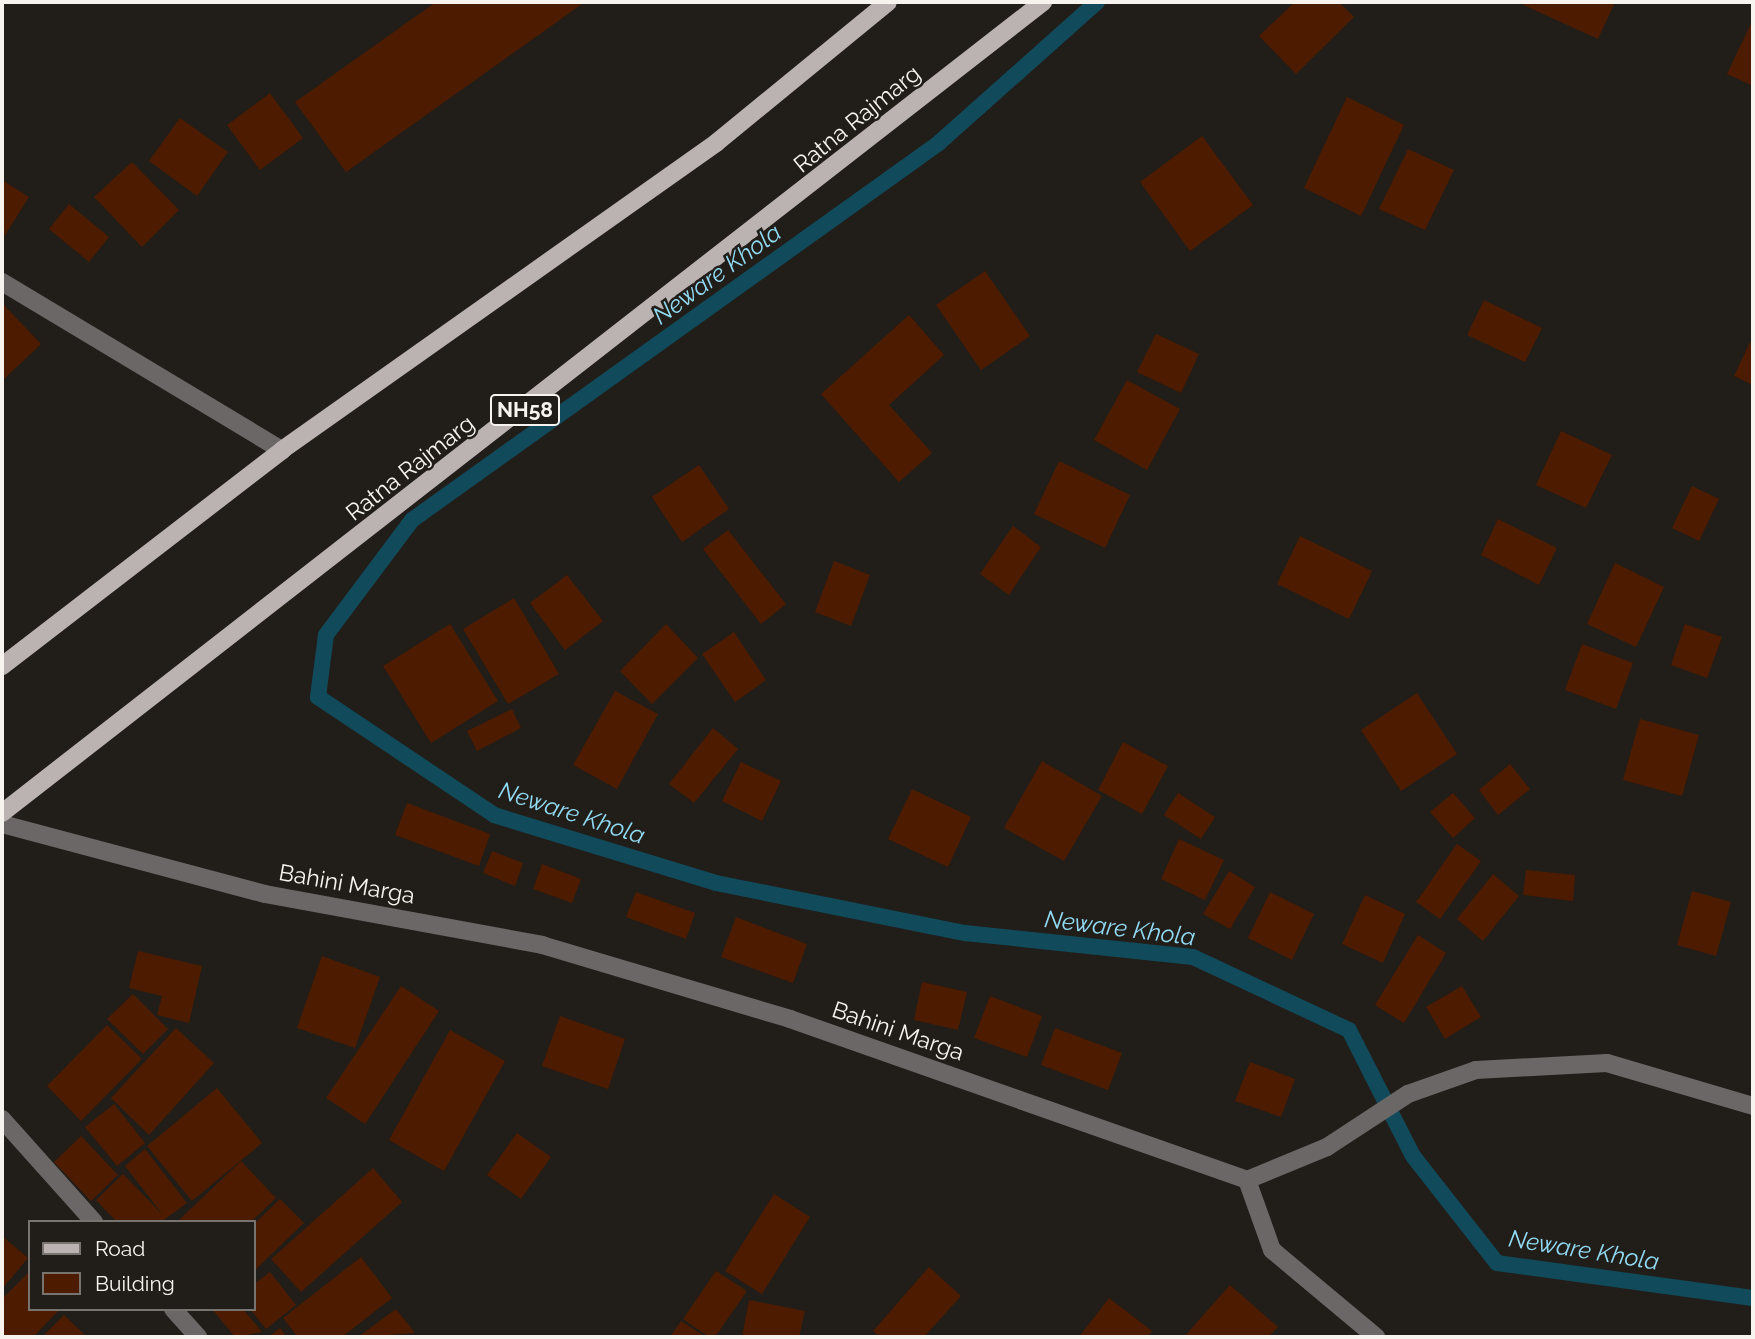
<!DOCTYPE html>
<style>
body{margin:0}
#map{position:relative;width:1755px;height:1339px;overflow:hidden;background:#211d18;font-family:Raleway,sans-serif}
div>[style]{position:absolute}
.stream>*{height:16px;margin:-8px;padding:0 8px;transform-origin:8px;border-radius:8px;background:#114a5b}
.building>*{inset:0;background:#4d1c00}
.minor>*{height:18px;margin:-9px;padding:0 9px;transform-origin:9px;border-radius:9px;background:#6b6767}
.tertiary>*{height:18px;margin:-9px;padding:0 9px;transform-origin:9px;border-radius:9px;background:#6b6767}
.primary>*{height:18px;margin:-9px;padding:0 9px;transform-origin:9px;border-radius:9px;background:#bbb3b2}
span{translate:-50% -50%;white-space:nowrap;text-align:center;line-height:1.15;-webkit-text-stroke:5px #211d18;paint-order:stroke}
.shield-label span{padding:2px 5px;background:#211d18;border:2px solid;border-radius:5px;-webkit-text-stroke-width:0}
.shield-label{font-size:21px;color:#f7f4f0;font-weight:700}
.street-label{font-size:23px;color:#f7f4f0}
.water-label{font-size:24px;color:#91daf3;font-style:italic}
.frame{position:absolute;inset:0;border:4px solid #f7f4f0;pointer-events:none}
.legend{position:absolute;left:28px;top:1220px;width:228px;height:91px;box-sizing:border-box;background:#211d18;border:2px solid #77736e;margin:0;padding:9px 12px;list-style:none;font-size:21px;color:#f7f4f0}
.legend li{display:flex;align-items:center;gap:14px;height:35px}
.legend b{width:35px;border:2px solid #77736e}
</style>
<div id="map">
<div class="stream">
<i style="left:1097px;top:2px;width:212px;rotate:138.3deg"></i>
<i style="left:939px;top:143px;width:648px;rotate:144.42deg"></i>
<i style="left:412px;top:520px;width:144px;rotate:126.8deg"></i>
<i style="left:326px;top:635px;width:63px;rotate:97.4deg"></i>
<i style="left:318px;top:697px;width:212px;rotate:33.8deg"></i>
<i style="left:494px;top:815px;width:232px;rotate:17deg"></i>
<i style="left:716px;top:883px;width:254px;rotate:11.4deg"></i>
<i style="left:965px;top:933px;width:229px;rotate:6deg"></i>
<i style="left:1193px;top:957px;width:172px;rotate:25.1deg"></i>
<i style="left:1349px;top:1030px;width:141px;rotate:63.1deg"></i>
<i style="left:1413px;top:1156px;width:136px;rotate:51.9deg"></i>
<i style="left:1497px;top:1263px;width:258px;rotate:7.8deg"></i>
</div>
<div class="building">
<i style="clip-path:polygon(436px 2px,585px 2px,346px 172px,295px 102px)"></i>
<i style="clip-path:polygon(1295px 2px,1339px 2px,1354px 17px,1296px 74px,1259px 36px)"></i>
<i style="clip-path:polygon(1517px 2px,1615px 2px,1598px 39px)"></i>
<i style="clip-path:polygon(1753px 19px,1753px 86px,1727px 74px)"></i>
<i style="clip-path:polygon(270px 93px,303px 138px,260px 170px,227px 125px)"></i>
<i style="clip-path:polygon(1347px 97px,1404px 125px,1361px 216px,1304px 188px)"></i>
<i style="clip-path:polygon(180px 118px,228px 152px,197px 196px,149px 161px)"></i>
<i style="clip-path:polygon(1202px 136px,1253px 205px,1190px 251px,1140px 182px)"></i>
<i style="clip-path:polygon(1408px 149px,1454px 170px,1425px 230px,1379px 209px)"></i>
<i style="clip-path:polygon(132px 162px,179px 210px,142px 247px,94px 197px)"></i>
<i style="clip-path:polygon(2px 180px,29px 197px,2px 240px)"></i>
<i style="clip-path:polygon(69px 204px,109px 237px,89px 262px,49px 229px)"></i>
<i style="clip-path:polygon(985px 271px,1030px 336px,981px 370px,936px 305px)"></i>
<i style="clip-path:polygon(1484px 300px,1542px 328px,1525px 362px,1467px 335px)"></i>
<i style="clip-path:polygon(3px 304px,41px 344px,2px 381px,2px 305px)"></i>
<i style="clip-path:polygon(909px 315px,944px 355px,889px 405px,932px 453px,899px 482px,821px 394px)"></i>
<i style="clip-path:polygon(1156px 334px,1199px 354px,1181px 393px,1137px 372px)"></i>
<i style="clip-path:polygon(1753px 336px,1753px 385px,1734px 376px)"></i>
<i style="clip-path:polygon(1127px 380px,1180px 409px,1147px 470px,1094px 440px)"></i>
<i style="clip-path:polygon(1561px 431px,1612px 455px,1586px 508px,1536px 485px)"></i>
<i style="clip-path:polygon(1059px 461px,1130px 495px,1105px 548px,1034px 514px)"></i>
<i style="clip-path:polygon(699px 465px,729px 509px,682px 542px,652px 497px)"></i>
<i style="clip-path:polygon(1692px 486px,1719px 499px,1699px 541px,1672px 528px)"></i>
<i style="clip-path:polygon(1498px 519px,1557px 548px,1539px 585px,1481px 555px)"></i>
<i style="clip-path:polygon(1013px 526px,1041px 547px,1009px 595px,980px 574px)"></i>
<i style="clip-path:polygon(728px 530px,786px 604px,761px 624px,703px 549px)"></i>
<i style="clip-path:polygon(1300px 536px,1372px 571px,1349px 619px,1277px 584px)"></i>
<i style="clip-path:polygon(834px 561px,870px 575px,851px 626px,815px 612px)"></i>
<i style="clip-path:polygon(1615px 563px,1664px 587px,1636px 647px,1587px 624px)"></i>
<i style="clip-path:polygon(567px 575px,603px 621px,565px 650px,530px 603px)"></i>
<i style="clip-path:polygon(514px 598px,559px 674px,508px 704px,463px 629px)"></i>
<i style="clip-path:polygon(450px 624px,498px 701px,431px 743px,383px 666px)"></i>
<i style="clip-path:polygon(666px 624px,698px 658px,652px 704px,620px 671px)"></i>
<i style="clip-path:polygon(1685px 624px,1722px 637px,1707px 678px,1671px 665px)"></i>
<i style="clip-path:polygon(734px 632px,766px 680px,735px 702px,702px 654px)"></i>
<i style="clip-path:polygon(1582px 644px,1633px 663px,1616px 709px,1565px 690px)"></i>
<i style="clip-path:polygon(615px 691px,658px 714px,617px 789px,573px 765px)"></i>
<i style="clip-path:polygon(1417px 693px,1457px 754px,1401px 791px,1361px 730px)"></i>
<i style="clip-path:polygon(512px 709px,521px 728px,477px 751px,467px 731px)"></i>
<i style="clip-path:polygon(1640px 719px,1699px 735px,1682px 796px,1623px 780px)"></i>
<i style="clip-path:polygon(713px 728px,738px 749px,694px 803px,669px 784px)"></i>
<i style="clip-path:polygon(1123px 742px,1168px 766px,1142px 814px,1098px 790px)"></i>
<i style="clip-path:polygon(1042px 761px,1102px 796px,1064px 861px,1004px 828px)"></i>
<i style="clip-path:polygon(741px 762px,781px 781px,762px 821px,722px 801px)"></i>
<i style="clip-path:polygon(1510px 764px,1530px 789px,1498px 815px,1479px 790px)"></i>
<i style="clip-path:polygon(912px 789px,971px 817px,948px 867px,888px 839px)"></i>
<i style="clip-path:polygon(1178px 793px,1215px 817px,1201px 839px,1164px 815px)"></i>
<i style="clip-path:polygon(1453px 793px,1475px 818px,1453px 838px,1430px 812px)"></i>
<i style="clip-path:polygon(407px 803px,490px 834px,479px 866px,395px 835px)"></i>
<i style="clip-path:polygon(1179px 839px,1224px 860px,1205px 900px,1161px 879px)"></i>
<i style="clip-path:polygon(1457px 844px,1481px 861px,1440px 919px,1416px 902px)"></i>
<i style="clip-path:polygon(492px 851px,523px 863px,515px 886px,483px 873px)"></i>
<i style="clip-path:polygon(542px 864px,581px 879px,572px 903px,533px 889px)"></i>
<i style="clip-path:polygon(1526px 870px,1575px 875px,1573px 901px,1523px 895px)"></i>
<i style="clip-path:polygon(1229px 871px,1255px 887px,1230px 929px,1203px 914px)"></i>
<i style="clip-path:polygon(1493px 874px,1519px 896px,1483px 941px,1457px 919px)"></i>
<i style="clip-path:polygon(1692px 891px,1731px 902px,1716px 956px,1677px 945px)"></i>
<i style="clip-path:polygon(636px 892px,695px 913px,686px 939px,626px 917px)"></i>
<i style="clip-path:polygon(1270px 892px,1314px 914px,1292px 960px,1248px 938px)"></i>
<i style="clip-path:polygon(1365px 895px,1405px 914px,1383px 963px,1342px 944px)"></i>
<i style="clip-path:polygon(736px 917px,807px 944px,793px 983px,721px 957px)"></i>
<i style="clip-path:polygon(1418px 935px,1446px 953px,1404px 1023px,1375px 1005px)"></i>
<i style="clip-path:polygon(138px 951px,202px 966px,189px 1023px,157px 1015px,162px 996px,129px 988px)"></i>
<i style="clip-path:polygon(322px 956px,380px 977px,355px 1048px,297px 1028px)"></i>
<i style="clip-path:polygon(922px 982px,967px 992px,958px 1030px,914px 1020px)"></i>
<i style="clip-path:polygon(401px 986px,439px 1011px,365px 1124px,326px 1098px)"></i>
<i style="clip-path:polygon(1462px 986px,1481px 1017px,1445px 1039px,1426px 1007px)"></i>
<i style="clip-path:polygon(133px 994px,168px 1029px,143px 1054px,107px 1019px)"></i>
<i style="clip-path:polygon(990px 996px,1042px 1016px,1027px 1057px,974px 1038px)"></i>
<i style="clip-path:polygon(560px 1016px,625px 1039px,608px 1089px,542px 1066px)"></i>
<i style="clip-path:polygon(107px 1025px,142px 1059px,81px 1121px,47px 1086px)"></i>
<i style="clip-path:polygon(176px 1028px,214px 1063px,149px 1135px,111px 1098px)"></i>
<i style="clip-path:polygon(1055px 1028px,1122px 1053px,1108px 1090px,1041px 1065px)"></i>
<i style="clip-path:polygon(450px 1030px,505px 1061px,444px 1171px,389px 1140px)"></i>
<i style="clip-path:polygon(1250px 1062px,1295px 1079px,1281px 1117px,1235px 1101px)"></i>
<i style="clip-path:polygon(217px 1088px,262px 1143px,192px 1201px,147px 1146px)"></i>
<i style="clip-path:polygon(114px 1104px,145px 1143px,117px 1166px,85px 1127px)"></i>
<i style="clip-path:polygon(517px 1133px,551px 1157px,521px 1199px,487px 1175px)"></i>
<i style="clip-path:polygon(81px 1136px,118px 1175px,91px 1201px,54px 1162px)"></i>
<i style="clip-path:polygon(145px 1149px,187px 1203px,161px 1222px,117px 1222px,96px 1200px,123px 1174px,163px 1215px,125px 1166px)"></i>
<i style="clip-path:polygon(241px 1161px,276px 1198px,251px 1222px,177px 1222px)"></i>
<i style="clip-path:polygon(373px 1168px,402px 1202px,301px 1292px,271px 1259px)"></i>
<i style="clip-path:polygon(774px 1194px,810px 1217px,762px 1294px,725px 1271px)"></i>
<i style="clip-path:polygon(280px 1199px,304px 1223px,254px 1271px,254px 1224px)"></i>
<i style="clip-path:polygon(2px 1236px,28px 1258px,2px 1289px)"></i>
<i style="clip-path:polygon(361px 1257px,392px 1298px,342px 1337px,298px 1337px,283px 1318px)"></i>
<i style="clip-path:polygon(929px 1267px,961px 1296px,924px 1337px,880px 1337px,873px 1331px)"></i>
<i style="clip-path:polygon(30px 1271px,30px 1309px,60px 1309px,33px 1337px,2px 1337px,2px 1299px)"></i>
<i style="clip-path:polygon(716px 1271px,747px 1291px,715px 1337px,709px 1337px,683px 1319px)"></i>
<i style="clip-path:polygon(270px 1272px,296px 1305px,266px 1329px,250px 1309px,254px 1284px)"></i>
<i style="clip-path:polygon(1230px 1285px,1278px 1327px,1268px 1337px,1184px 1337px)"></i>
<i style="clip-path:polygon(1109px 1298px,1152px 1331px,1147px 1337px,1079px 1337px)"></i>
<i style="clip-path:polygon(749px 1300px,805px 1311px,799px 1337px,742px 1337px)"></i>
<i style="clip-path:polygon(212px 1309px,243px 1309px,262px 1332px,235px 1337px)"></i>
<i style="clip-path:polygon(396px 1309px,415px 1333px,358px 1337px)"></i>
<i style="clip-path:polygon(64px 1315px,87px 1337px,42px 1337px)"></i>
<i style="clip-path:polygon(681px 1321px,706px 1337px,670px 1337px)"></i>
<i style="clip-path:polygon(280px 1328px,287px 1337px,269px 1337px)"></i>
</div>
<div class="minor">
<i style="left:2px;top:282px;width:327px;rotate:31deg"></i>
<i style="left:2px;top:1119px;width:138px;rotate:48.2deg"></i>
<i style="left:1247px;top:1180px;width:74px;rotate:70.3deg"></i>
<i style="left:1272px;top:1250px;width:136px;rotate:39.9deg"></i>
<i style="left:173px;top:1309px;width:38px;rotate:48deg"></i>
</div>
<div class="tertiary">
<i style="left:2px;top:824px;width:272px;rotate:14.9deg"></i>
<i style="left:265px;top:894px;width:282px;rotate:10.4deg"></i>
<i style="left:542px;top:945px;width:259px;rotate:16.6deg"></i>
<i style="left:790px;top:1019px;width:485px;rotate:19.4deg"></i>
<i style="left:1247px;top:1180px;width:87px;rotate:-22.4deg"></i>
<i style="left:1327px;top:1147px;width:97px;rotate:-33.2deg"></i>
<i style="left:1408px;top:1094px;width:72px;rotate:-19.4deg"></i>
<i style="left:1476px;top:1070px;width:131px;rotate:-3.1deg"></i>
<i style="left:1607px;top:1063px;width:152px;rotate:16.4deg"></i>
</div>
<div class="primary">
<i style="left:2px;top:666px;width:354px;rotate:-37.6deg"></i>
<i style="left:282px;top:450px;width:532px;rotate:-35.27deg"></i>
<i style="left:716px;top:143px;width:222px;rotate:-39.3deg"></i>
<i style="left:2px;top:813px;width:1320px;rotate:-37.92deg"></i>
</div>
<div class="shield-label">
<span style="left:525px;top:410px">NH58</span>
</div>
<div class="street-label">
<span style="left:857px;top:119px;rotate:-39deg">Ratna Rajmarg</span>
<span style="left:410px;top:468px;rotate:-38deg">Ratna Rajmarg</span>
<span style="left:347px;top:884px;rotate:10deg">Bahini Marga</span>
<span style="left:898px;top:1031px;rotate:19deg">Bahini Marga</span>
</div>
<div class="water-label">
<span style="left:717px;top:274px;rotate:-36deg">Neware Khola</span>
<span style="left:572px;top:813px;rotate:18deg">Neware Khola</span>
<span style="left:1120px;top:928px;rotate:7deg">Neware Khola</span>
<span style="left:1584px;top:1250px;rotate:9deg">Neware Khola</span>
</div>
<div class="frame"></div>
<ul class="legend">
<li><b style="height:9px;background:#bbb3b2"></b>Road</li>
<li><b style="height:19px;background:#4d1c00"></b>Building</li>
</ul>
</div>
